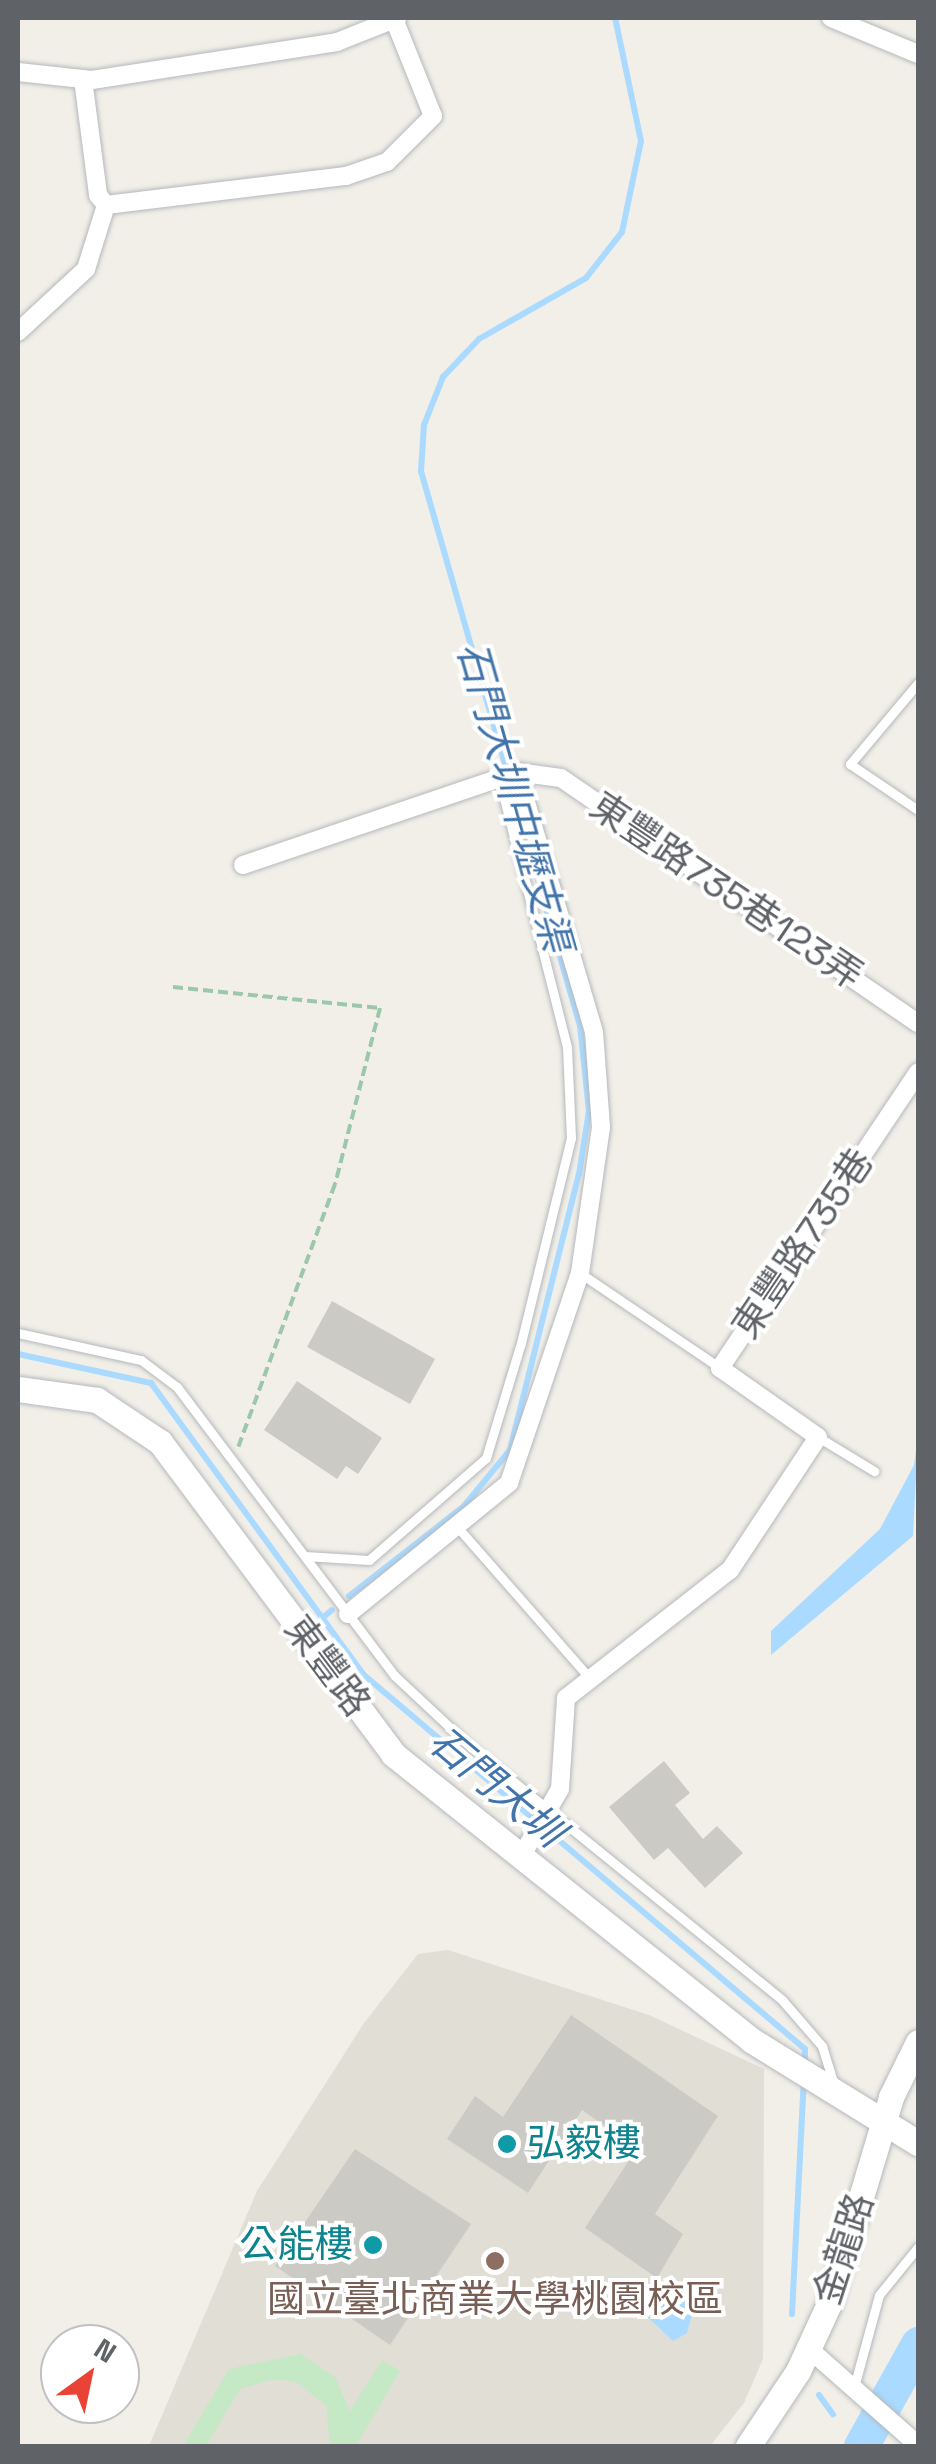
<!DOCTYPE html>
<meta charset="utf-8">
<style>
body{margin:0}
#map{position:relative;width:936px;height:2464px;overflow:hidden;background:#f1efe8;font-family:"Space Grotesk","Noto Sans TC",sans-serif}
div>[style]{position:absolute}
.education>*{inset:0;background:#e1ded6}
.green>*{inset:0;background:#c5e8c5}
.water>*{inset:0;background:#aadaff}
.stream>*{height:6px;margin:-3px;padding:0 3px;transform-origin:3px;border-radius:3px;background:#aadaff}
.river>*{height:35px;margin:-17.5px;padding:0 17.5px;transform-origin:17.5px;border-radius:17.5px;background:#aadaff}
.building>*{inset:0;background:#cccac5}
.path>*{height:4px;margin-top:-2px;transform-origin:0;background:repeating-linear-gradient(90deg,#9cc7a9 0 10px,transparent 0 15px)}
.roads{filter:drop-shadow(0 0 2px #b5b8bc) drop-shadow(0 0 2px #b5b8bc)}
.lane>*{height:9px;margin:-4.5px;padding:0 4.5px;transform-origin:4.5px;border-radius:4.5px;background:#fff}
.street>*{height:18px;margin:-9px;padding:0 9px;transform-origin:9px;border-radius:9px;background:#fff}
.secondary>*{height:25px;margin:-12.5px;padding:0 12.5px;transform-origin:12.5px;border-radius:12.5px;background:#fff}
.dots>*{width:28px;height:28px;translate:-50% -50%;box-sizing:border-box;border:5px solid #fff;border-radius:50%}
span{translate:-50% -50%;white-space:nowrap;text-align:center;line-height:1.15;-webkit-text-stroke:8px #fff;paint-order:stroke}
.street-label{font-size:38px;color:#5f6368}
.culture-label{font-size:38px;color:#0d838f}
.left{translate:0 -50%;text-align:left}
.right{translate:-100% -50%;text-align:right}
.education-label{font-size:38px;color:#785e54}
.water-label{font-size:40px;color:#4174aa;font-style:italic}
.frame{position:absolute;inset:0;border:20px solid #5f6368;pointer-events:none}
.north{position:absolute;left:40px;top:2324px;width:100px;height:100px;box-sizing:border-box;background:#fff;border:2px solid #bfc1c3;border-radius:50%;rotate:33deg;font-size:28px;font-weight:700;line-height:40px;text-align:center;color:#5f6368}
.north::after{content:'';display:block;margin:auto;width:35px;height:45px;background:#ea4335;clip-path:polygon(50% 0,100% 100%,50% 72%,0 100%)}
</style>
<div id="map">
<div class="education">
<i style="clip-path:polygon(448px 1950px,649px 2015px,764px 2069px,763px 2359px,744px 2403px,710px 2446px,149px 2446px,257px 2191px,364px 2023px,418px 1954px)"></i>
</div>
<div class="green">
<i style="clip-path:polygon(300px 2354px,335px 2377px,350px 2411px,382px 2360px,400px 2371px,356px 2446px,330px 2446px,326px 2405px,296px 2382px,274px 2379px,240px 2389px,206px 2446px,183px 2446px,229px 2369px)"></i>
</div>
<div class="water">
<i style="clip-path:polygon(918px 1437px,913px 1536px,771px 1655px,771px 1631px,880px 1529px,914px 1465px)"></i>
<i style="clip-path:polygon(674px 2275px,692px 2314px,687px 2333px,673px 2341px,638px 2308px)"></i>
</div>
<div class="stream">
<i style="left:18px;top:1354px;width:136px;rotate:12.3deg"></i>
<i style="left:151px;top:1383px;width:361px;rotate:53.9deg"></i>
<i style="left:364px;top:1675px;width:578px;rotate:40.3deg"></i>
<i style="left:805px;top:2049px;width:14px;rotate:90deg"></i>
<i style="left:349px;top:1596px;width:146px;rotate:-38deg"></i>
<i style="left:464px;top:1506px;width:72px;rotate:-50.6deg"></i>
<i style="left:510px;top:1450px;width:284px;rotate:-76deg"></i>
<i style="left:579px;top:1174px;width:64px;rotate:-81deg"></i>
<i style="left:589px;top:1111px;width:85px;rotate:-96deg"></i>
<i style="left:580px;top:1026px;width:577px;rotate:-105.99deg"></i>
<i style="left:421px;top:471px;width:46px;rotate:-86.3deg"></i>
<i style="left:424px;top:425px;width:52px;rotate:-68.4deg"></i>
<i style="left:443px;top:377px;width:52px;rotate:-46.5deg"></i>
<i style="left:479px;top:339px;width:123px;rotate:-29.7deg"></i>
<i style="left:586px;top:278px;width:58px;rotate:-52deg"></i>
<i style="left:622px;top:232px;width:93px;rotate:-78.2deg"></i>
<i style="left:641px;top:141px;width:126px;rotate:-101.9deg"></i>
<i style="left:321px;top:1619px;width:14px;rotate:-39deg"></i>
<i style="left:792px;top:2314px;width:234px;rotate:-87.1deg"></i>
<i style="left:819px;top:2395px;width:24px;rotate:54deg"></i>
</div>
<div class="river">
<i style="left:861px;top:2446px;width:117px;rotate:-60.8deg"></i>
</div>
<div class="building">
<i style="clip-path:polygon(332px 1301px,435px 1359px,410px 1404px,307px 1347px)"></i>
<i style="clip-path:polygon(297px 1381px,382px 1438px,358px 1474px,346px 1466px,337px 1479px,264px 1430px)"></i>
<i style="clip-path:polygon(664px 1761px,690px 1793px,675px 1805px,703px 1839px,717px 1826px,743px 1853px,705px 1888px,668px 1848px,654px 1860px,609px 1807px)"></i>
<i style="clip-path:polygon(571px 2015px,718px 2116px,655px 2214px,683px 2234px,657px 2278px,585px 2228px,637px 2148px,582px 2110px,528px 2193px,447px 2139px,475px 2096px,503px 2117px)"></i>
<i style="clip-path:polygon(355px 2149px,471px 2224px,390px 2345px,275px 2266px)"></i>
</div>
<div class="path">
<i style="left:173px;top:987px;width:208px;rotate:5.8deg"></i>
<i style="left:380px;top:1008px;width:182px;rotate:104.3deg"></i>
<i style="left:335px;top:1184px;width:280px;rotate:110.2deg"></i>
</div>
<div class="roads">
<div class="lane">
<i style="left:918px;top:683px;width:106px;rotate:130deg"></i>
<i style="left:850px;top:764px;width:82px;rotate:34.1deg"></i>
<i style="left:580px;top:1273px;width:168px;rotate:34.1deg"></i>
<i style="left:18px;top:1333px;width:126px;rotate:12.4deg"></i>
<i style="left:141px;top:1360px;width:45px;rotate:36.9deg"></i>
<i style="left:177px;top:1387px;width:362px;rotate:53deg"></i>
<i style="left:395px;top:1676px;width:104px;rotate:43.1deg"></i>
<i style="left:471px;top:1747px;width:402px;rotate:39.1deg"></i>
<i style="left:783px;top:2001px;width:60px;rotate:49.1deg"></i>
<i style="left:822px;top:2046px;width:41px;rotate:72.9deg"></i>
<i style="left:818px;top:1437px;width:66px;rotate:31.3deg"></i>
<i style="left:460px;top:1530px;width:194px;rotate:48.8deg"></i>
<i style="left:305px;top:1556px;width:64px;rotate:3.6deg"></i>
<i style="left:369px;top:1560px;width:155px;rotate:-41.1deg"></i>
<i style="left:486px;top:1458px;width:120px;rotate:-73.1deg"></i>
<i style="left:521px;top:1343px;width:211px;rotate:-76.3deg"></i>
<i style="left:571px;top:1138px;width:91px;rotate:-92.5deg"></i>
<i style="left:567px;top:1047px;width:277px;rotate:-104.2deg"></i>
<i style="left:854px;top:2387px;width:95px;rotate:-74.8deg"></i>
<i style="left:879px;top:2295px;width:62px;rotate:-50.9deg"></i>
</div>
<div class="street">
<i style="left:831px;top:18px;width:94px;rotate:22.5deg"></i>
<i style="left:18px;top:72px;width:74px;rotate:6.2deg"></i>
<i style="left:92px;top:80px;width:248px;rotate:-8.8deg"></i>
<i style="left:337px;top:42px;width:65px;rotate:-21.8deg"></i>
<i style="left:83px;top:79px;width:117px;rotate:82.6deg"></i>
<i style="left:98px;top:195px;width:13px;rotate:51deg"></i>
<i style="left:106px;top:205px;width:242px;rotate:-6.9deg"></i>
<i style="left:346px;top:176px;width:43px;rotate:-18.9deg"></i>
<i style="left:387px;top:162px;width:65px;rotate:-45deg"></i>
<i style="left:433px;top:116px;width:105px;rotate:-111.9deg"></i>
<i style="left:18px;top:332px;width:93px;rotate:-42.8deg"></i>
<i style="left:86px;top:269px;width:67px;rotate:-72.6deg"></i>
<i style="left:243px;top:865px;width:289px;rotate:-18.7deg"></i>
<i style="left:517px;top:772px;width:44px;rotate:7.8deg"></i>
<i style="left:561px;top:778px;width:433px;rotate:34.5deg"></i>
<i style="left:348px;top:1614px;width:208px;rotate:-39.1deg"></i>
<i style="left:509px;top:1483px;width:222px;rotate:-71.3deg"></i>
<i style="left:580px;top:1273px;width:148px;rotate:-81.8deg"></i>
<i style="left:601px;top:1127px;width:95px;rotate:-94.2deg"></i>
<i style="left:594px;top:1032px;width:271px;rotate:-106.5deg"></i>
<i style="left:521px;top:1857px;width:78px;rotate:-60.2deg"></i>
<i style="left:560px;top:1789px;width:91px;rotate:-86.2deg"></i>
<i style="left:566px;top:1698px;width:208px;rotate:-38deg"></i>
<i style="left:730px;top:1570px;width:159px;rotate:-56.5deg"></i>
<i style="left:818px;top:1437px;width:120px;rotate:-144.9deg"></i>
<i style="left:720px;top:1368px;width:356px;rotate:-56.2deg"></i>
<i style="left:808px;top:2348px;width:147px;rotate:41.4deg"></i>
</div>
<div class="secondary">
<i style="left:18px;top:1389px;width:80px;rotate:7.9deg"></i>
<i style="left:97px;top:1400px;width:76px;rotate:33.7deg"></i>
<i style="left:160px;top:1442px;width:389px;rotate:53.2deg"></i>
<i style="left:393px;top:1754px;width:458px;rotate:38.6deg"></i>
<i style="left:751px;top:2040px;width:196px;rotate:31.7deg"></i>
<i style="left:748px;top:2446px;width:90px;rotate:-56.3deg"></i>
<i style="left:798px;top:2371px;width:74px;rotate:-65.2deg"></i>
<i style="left:829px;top:2304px;width:216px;rotate:-73.3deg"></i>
<i style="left:891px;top:2097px;width:61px;rotate:-63.9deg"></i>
</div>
</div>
<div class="dots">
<i style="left:507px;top:2144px;background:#0f9aa8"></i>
<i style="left:373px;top:2245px;background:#0f9aa8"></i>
<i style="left:495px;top:2261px;background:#8d6e63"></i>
</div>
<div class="street-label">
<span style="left:726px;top:891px;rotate:34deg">東豐路735巷123弄</span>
<span style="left:803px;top:1244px;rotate:-56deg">東豐路735巷</span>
<span style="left:327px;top:1666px;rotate:53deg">東豐路</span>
<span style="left:844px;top:2249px;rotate:-72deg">金龍路</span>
</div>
<div class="culture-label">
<span class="left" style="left:527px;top:2144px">弘毅樓</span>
<span class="right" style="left:353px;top:2245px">公能樓</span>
</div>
<div class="education-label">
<span style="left:495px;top:2300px">國立臺北商業大學桃園校區</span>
</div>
<div class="water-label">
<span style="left:514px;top:797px;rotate:74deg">石門大圳中壢支渠</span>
<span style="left:496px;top:1787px;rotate:40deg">石門大圳</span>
</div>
<div class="frame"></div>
<div class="north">N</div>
</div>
